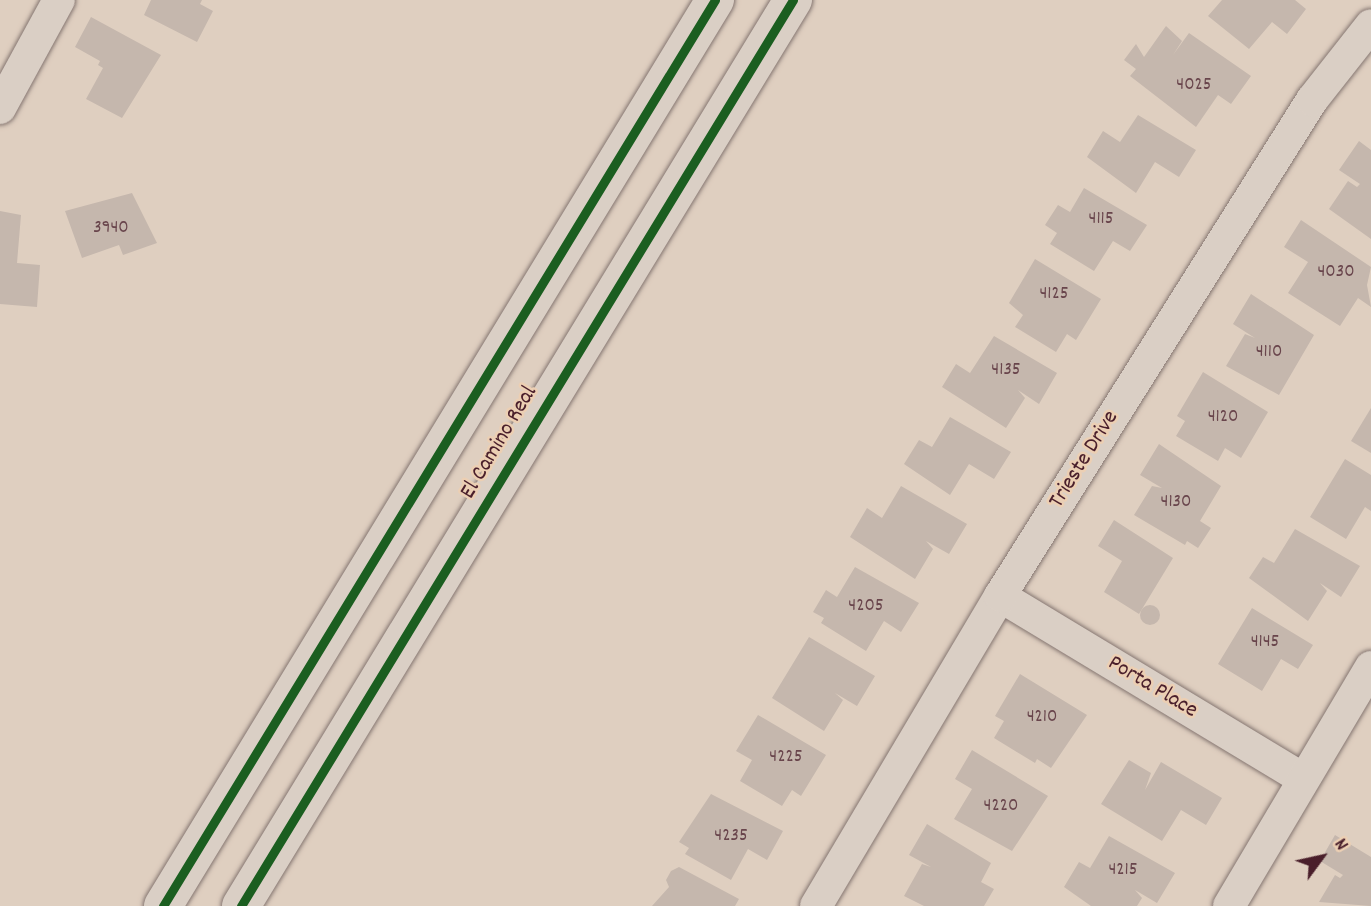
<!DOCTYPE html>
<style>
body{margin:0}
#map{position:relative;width:1371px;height:906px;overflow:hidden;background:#dfcfc0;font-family:Dekko,sans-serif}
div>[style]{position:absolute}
.building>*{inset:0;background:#c5b7ad}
.round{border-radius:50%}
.roads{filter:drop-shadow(0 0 2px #857671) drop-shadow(0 0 2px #857671)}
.minor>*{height:32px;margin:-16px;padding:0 16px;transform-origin:16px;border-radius:16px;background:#dacfc5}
.major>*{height:38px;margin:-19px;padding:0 19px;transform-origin:19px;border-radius:19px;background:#dacfc5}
.cycleway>*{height:9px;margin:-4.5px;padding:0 4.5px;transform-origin:4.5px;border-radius:4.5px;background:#1b5e20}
span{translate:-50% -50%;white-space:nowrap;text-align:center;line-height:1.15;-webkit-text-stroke:5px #eccfb3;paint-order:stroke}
.number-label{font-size:19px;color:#69454c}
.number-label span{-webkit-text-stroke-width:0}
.street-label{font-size:23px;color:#4a1f2b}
.north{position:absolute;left:1287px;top:822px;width:70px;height:70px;-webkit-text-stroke:5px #eccfb3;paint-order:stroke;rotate:57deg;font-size:19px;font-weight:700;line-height:28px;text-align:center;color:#4a1f2b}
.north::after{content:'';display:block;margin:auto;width:24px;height:32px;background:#4a1f2b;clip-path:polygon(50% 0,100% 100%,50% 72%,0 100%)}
</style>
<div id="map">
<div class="building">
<i style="clip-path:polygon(151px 0,202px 0,200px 4px,213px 11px,197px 42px,144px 15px)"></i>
<i style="clip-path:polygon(1222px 0,1295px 0,1306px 9px,1287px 34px,1272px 22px,1249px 49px,1208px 16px)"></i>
<i style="clip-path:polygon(91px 17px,161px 55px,122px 118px,86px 99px,103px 68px,98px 65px,100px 61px,75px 47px)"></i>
<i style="clip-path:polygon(1166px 26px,1182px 41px,1173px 55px,1189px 33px,1251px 76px,1231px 104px,1218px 95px,1196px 127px,1130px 76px,1136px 69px,1124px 60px,1136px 44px,1144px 57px)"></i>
<i style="clip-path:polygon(1138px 115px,1196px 150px,1179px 177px,1155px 162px,1136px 193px,1087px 157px,1103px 131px,1120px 142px)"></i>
<i style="clip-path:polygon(1359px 141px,1371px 150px,1371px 239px,1329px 209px,1348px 181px,1357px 187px,1360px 184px,1339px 170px)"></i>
<i style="clip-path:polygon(1084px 188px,1147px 225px,1130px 251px,1113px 241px,1094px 271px,1050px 244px,1057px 233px,1045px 225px,1058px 205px,1070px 212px)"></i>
<i style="clip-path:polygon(132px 193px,157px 243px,123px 255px,119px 245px,82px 258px,65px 211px)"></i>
<i style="clip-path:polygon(0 211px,21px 215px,17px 263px,40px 265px,37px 307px,0 304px)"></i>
<i style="clip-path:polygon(1301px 220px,1371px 267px,1367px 285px,1371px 307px,1358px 298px,1340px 326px,1288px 293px,1308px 262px,1284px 247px)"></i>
<i style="clip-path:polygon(1035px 259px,1101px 299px,1076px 340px,1067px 334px,1056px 352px,1015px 327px,1023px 315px,1009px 303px)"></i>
<i style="clip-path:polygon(1251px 294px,1314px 335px,1279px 395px,1226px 366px,1245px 334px,1255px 338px,1233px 324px)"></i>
<i style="clip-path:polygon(994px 336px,1057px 373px,1039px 404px,1018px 390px,1025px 398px,1006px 428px,942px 387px,956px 364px,970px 373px)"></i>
<i style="clip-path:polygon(1203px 372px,1268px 412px,1241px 458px,1225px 448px,1218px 461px,1176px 436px,1185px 421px,1177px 416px)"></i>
<i style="clip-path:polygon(1371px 408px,1371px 453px,1351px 441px)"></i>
<i style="clip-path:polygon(950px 417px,1011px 452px,994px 479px,969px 464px,950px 495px,904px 464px,919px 440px,932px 447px)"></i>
<i style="clip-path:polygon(1159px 444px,1221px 486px,1200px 521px,1211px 528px,1198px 548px,1187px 541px,1185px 545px,1134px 515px,1152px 486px,1162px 488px,1140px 475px)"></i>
<i style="clip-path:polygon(1345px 459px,1371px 475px,1371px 511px,1365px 507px,1346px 539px,1310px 517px)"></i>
<i style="clip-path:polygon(901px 486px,967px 524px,949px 554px,926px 541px,933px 549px,915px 579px,850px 537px,867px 508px,882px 518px)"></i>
<i style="clip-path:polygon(1114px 520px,1173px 558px,1139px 614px,1104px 592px,1122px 561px,1098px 546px)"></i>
<i style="clip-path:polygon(1295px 529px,1360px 566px,1341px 597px,1320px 583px,1327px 591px,1308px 621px,1249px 578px,1263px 557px,1274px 563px)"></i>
<i style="clip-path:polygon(855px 567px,919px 603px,901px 632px,884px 621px,866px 651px,821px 623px,824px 618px,813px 612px,826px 590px,837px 597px)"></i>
<i class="round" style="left:1140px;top:605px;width:20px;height:20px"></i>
<i style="clip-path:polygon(1252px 608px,1313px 645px,1298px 669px,1281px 659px,1262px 691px,1218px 664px)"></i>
<i style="clip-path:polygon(809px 637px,875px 676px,857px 706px,835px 693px,843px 700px,824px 731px,772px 698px)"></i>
<i style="clip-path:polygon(1020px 674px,1087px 715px,1051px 768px,1037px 759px,1035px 763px,994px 738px,1004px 721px,995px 716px)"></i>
<i style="clip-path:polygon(758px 715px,826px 755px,801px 796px,792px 790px,782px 806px,740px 781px,752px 760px,736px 751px)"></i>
<i style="clip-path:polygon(972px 750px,1048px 796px,1012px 851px,954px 819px,972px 789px,955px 779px)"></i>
<i style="clip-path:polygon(1129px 760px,1151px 773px,1145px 790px,1161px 762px,1222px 798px,1206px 825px,1181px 810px,1162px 841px,1101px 804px)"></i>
<i style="clip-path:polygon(711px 794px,783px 831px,767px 860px,748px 849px,731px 880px,685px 854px,689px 848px,679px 842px)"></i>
<i style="clip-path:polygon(927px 824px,991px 863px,981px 882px,994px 889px,984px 906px,924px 906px,904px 896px,922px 864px,931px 867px,909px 855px)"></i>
<i style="clip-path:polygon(1335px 835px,1371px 857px,1371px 906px,1319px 902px,1335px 875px,1340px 878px,1343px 875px,1320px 861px)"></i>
<i style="clip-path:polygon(1109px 836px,1175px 873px,1157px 903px,1135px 890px,1142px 898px,1137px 906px,1091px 906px,1064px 887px,1079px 862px,1090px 868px)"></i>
<i style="clip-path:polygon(679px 867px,739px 899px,735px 906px,652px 906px,669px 887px,666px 880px,671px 871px)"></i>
</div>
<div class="roads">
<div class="minor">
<i style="left:0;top:108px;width:123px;rotate:-61.4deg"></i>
<i style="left:1000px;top:596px;width:354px;rotate:31.1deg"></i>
<i style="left:816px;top:906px;width:360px;rotate:-59.3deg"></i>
<i style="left:1000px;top:596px;width:586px;rotate:-57.83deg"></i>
<i style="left:1312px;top:100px;width:95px;rotate:-51.8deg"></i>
<i style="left:1229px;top:906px;width:278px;rotate:-59.3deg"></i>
</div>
<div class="major">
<i style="left:163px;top:906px;width:1061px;rotate:-58.65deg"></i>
<i style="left:241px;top:906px;width:1061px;rotate:-58.65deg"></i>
</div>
</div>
<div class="cycleway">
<i style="left:163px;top:906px;width:1061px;rotate:-58.65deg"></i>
<i style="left:241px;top:906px;width:1061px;rotate:-58.65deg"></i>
</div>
<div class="number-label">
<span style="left:1194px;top:86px">4025</span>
<span style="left:1101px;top:220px">4115</span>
<span style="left:111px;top:229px">3940</span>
<span style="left:1336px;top:273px">4030</span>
<span style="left:1054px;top:295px">4125</span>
<span style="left:1269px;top:353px">4110</span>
<span style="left:1006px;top:371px">4135</span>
<span style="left:1223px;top:418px">4120</span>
<span style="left:1176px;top:503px">4130</span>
<span style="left:866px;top:607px">4205</span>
<span style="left:1265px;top:643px">4145</span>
<span style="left:1042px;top:718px">4210</span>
<span style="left:786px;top:758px">4225</span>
<span style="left:1001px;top:807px">4220</span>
<span style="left:731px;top:837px">4235</span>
<span style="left:1123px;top:871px">4215</span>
</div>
<div class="street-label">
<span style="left:500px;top:443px;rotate:-59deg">El Camino Real</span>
<span style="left:1085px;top:460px;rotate:-58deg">Trieste Drive</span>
<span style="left:1152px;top:688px;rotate:31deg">Porta Place</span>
</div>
<div class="north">N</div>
</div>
